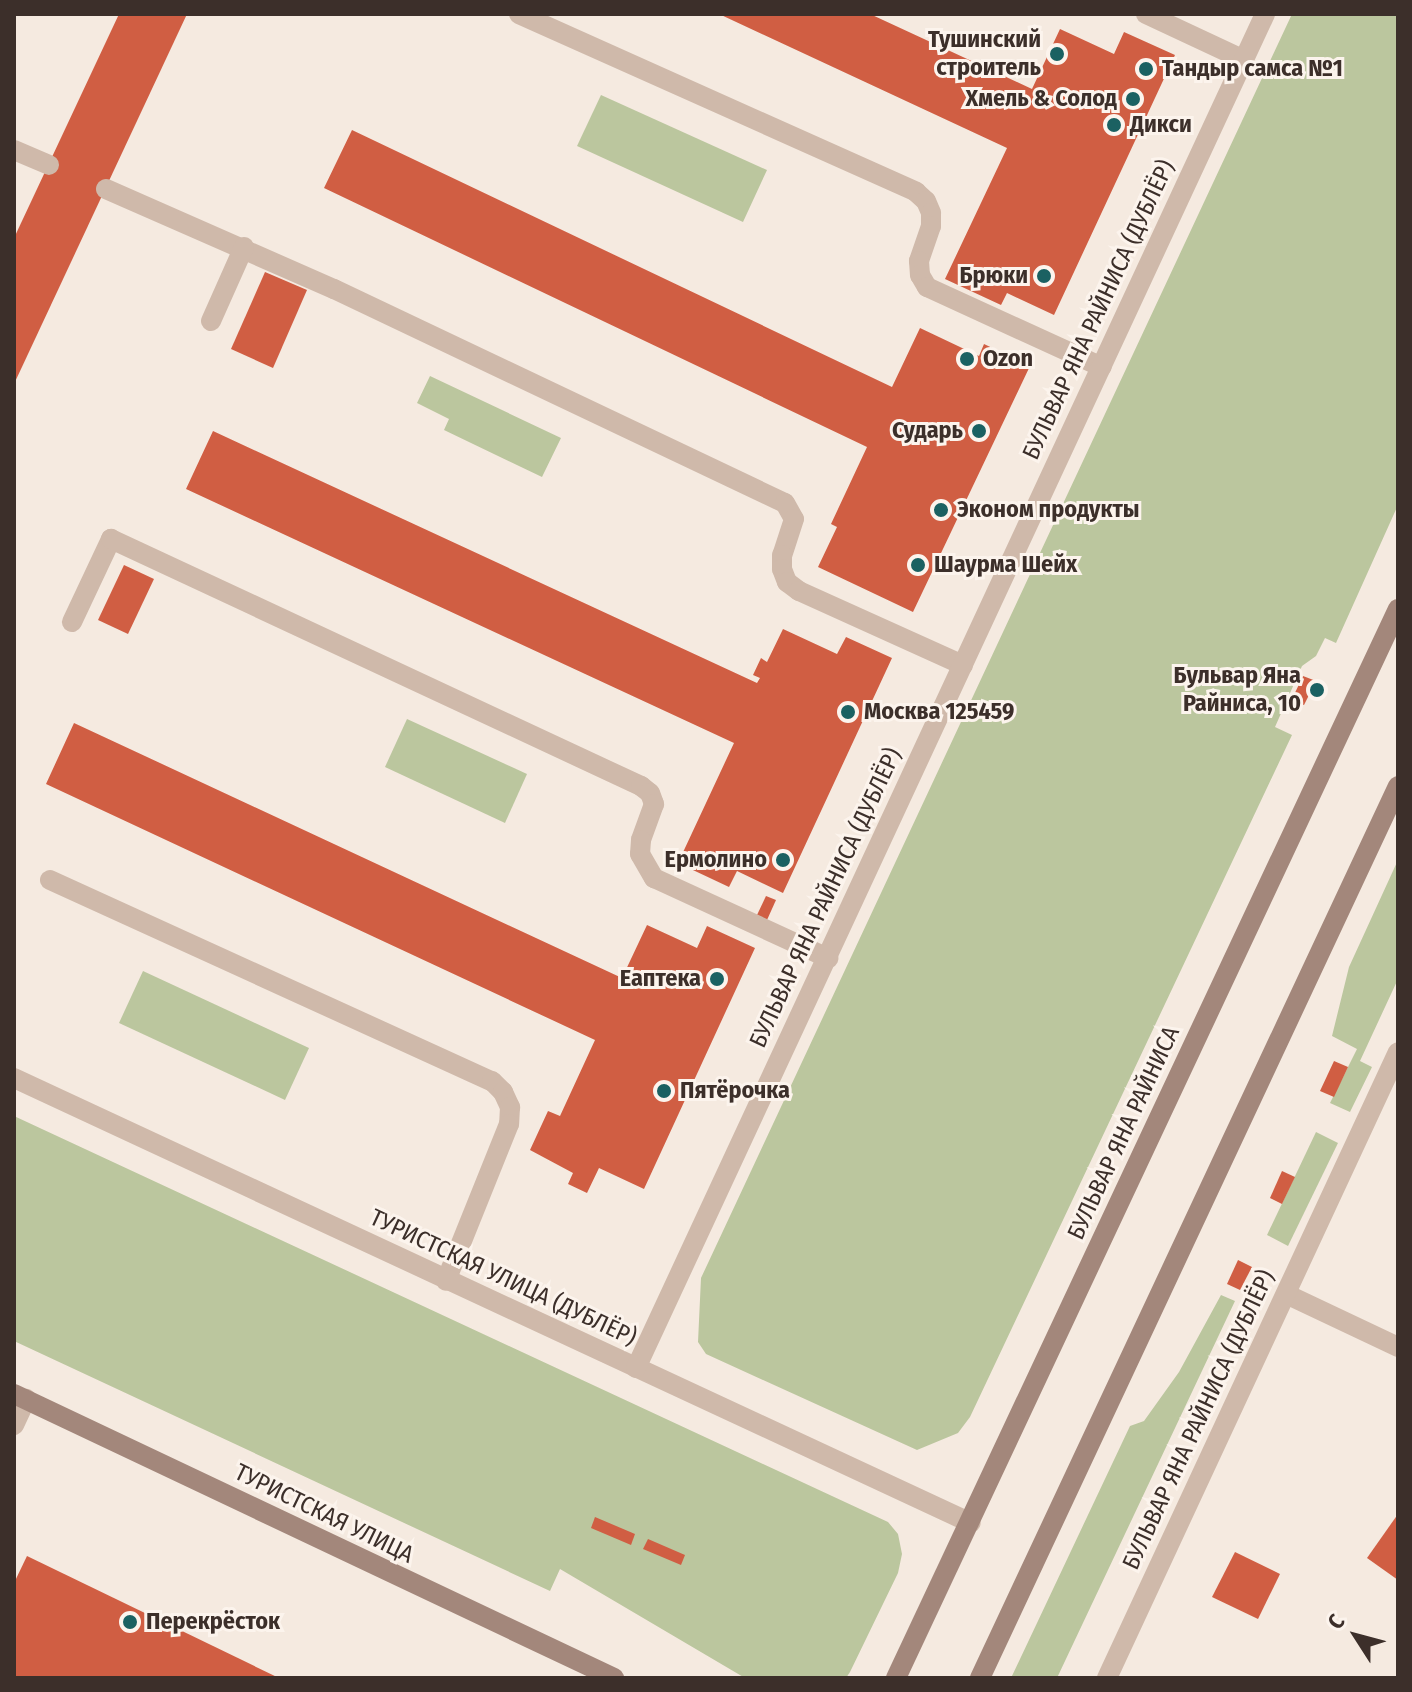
<!DOCTYPE html>
<meta charset="utf-8">
<style>
body{margin:0}
#map{position:relative;width:1412px;height:1692px;overflow:hidden;background:#f5eae0;font-family:"Fira Sans Condensed",sans-serif}
div>[style]{position:absolute}
.green>*{inset:0;background:#bbc69e}
.building>*{inset:0;background:#d05e43}
.lane>*{height:20px;margin:-10px;padding:0 10px;transform-origin:10px;border-radius:10px;background:#cfb9aa}
.street>*{height:20px;margin:-10px;padding:0 10px;transform-origin:10px;border-radius:10px;background:#cfb9aa}
.secondary>*{height:20px;margin:-10px;padding:0 10px;transform-origin:10px;border-radius:10px;background:#a3877b}
.dots>*{width:22px;height:22px;translate:-50% -50%;box-sizing:border-box;border:4px solid #fcf4ed;border-radius:50%}
span{translate:-50% -50%;white-space:nowrap;text-align:center;line-height:1.15;-webkit-text-stroke:6px #fcf4ed;paint-order:stroke}
.poi-label{font-size:24px;color:#3c2f2a;font-weight:700}
.right{translate:-100% -50%;text-align:right}
.left{translate:0 -50%;text-align:left}
.street-label{font-size:24px;color:#3c2f2a}
.frame{position:absolute;inset:0;border:16px solid #3c2f2a;pointer-events:none}
.north{position:absolute;left:1316px;top:1596px;width:80px;height:80px;-webkit-text-stroke:6px #fcf4ed;paint-order:stroke;rotate:306deg;font-size:22px;font-weight:700;line-height:32px;text-align:center;color:#3c2f2a}
.north::after{content:'';display:block;margin:auto;width:28px;height:36px;background:#3c2f2a;clip-path:polygon(50% 0,100% 100%,50% 72%,0 100%)}
</style>
<div id="map">
<div class="green">
<i style="clip-path:polygon(1292px 14px,1398px 14px,1398px 505px,1336px 643px,1325px 638px,1316px 656px,1302px 666px,1275px 727px,1292px 735px,970px 1417px,958px 1433px,917px 1450px,706px 1354px,698px 1342px,701px 1278px)"></i>
<i style="clip-path:polygon(601px 95px,767px 170px,743px 222px,577px 146px)"></i>
<i style="clip-path:polygon(430px 376px,561px 438px,542px 477px,444px 430px,449px 419px,417px 403px)"></i>
<i style="clip-path:polygon(407px 719px,527px 774px,505px 823px,385px 767px)"></i>
<i style="clip-path:polygon(1398px 860px,1398px 979px,1360px 1061px,1372px 1067px,1350px 1112px,1330px 1103px,1357px 1049px,1332px 1036px,1349px 967px)"></i>
<i style="clip-path:polygon(143px 971px,309px 1048px,285px 1100px,119px 1023px)"></i>
<i style="clip-path:polygon(14px 1116px,888px 1522px,898px 1534px,902px 1554px,898px 1573px,850px 1672px,846px 1678px,745px 1678px,560px 1569px,550px 1591px,14px 1341px)"></i>
<i style="clip-path:polygon(1316px 1132px,1338px 1143px,1288px 1246px,1267px 1235px)"></i>
<i style="clip-path:polygon(1221px 1295px,1235px 1301px,1057px 1678px,1011px 1678px,1130px 1426px,1144px 1421px,1179px 1372px)"></i>
</div>
<div class="building">
<i style="clip-path:polygon(119px 14px,187px 14px,14px 384px,14px 238px)"></i>
<i style="clip-path:polygon(719px 14px,870px 14px,1032px 89px,1060px 29px,1114px 54px,1124px 32px,1175px 55px,1054px 315px,1007px 293px,1001px 305px,945px 279px,1007px 148px)"></i>
<i style="clip-path:polygon(352px 130px,892px 387px,920px 328px,979px 356px,984px 344px,1030px 366px,913px 612px,818px 567px,837px 527px,831px 524px,867px 447px,324px 188px)"></i>
<i style="clip-path:polygon(265px 272px,307px 290px,273px 368px,231px 349px)"></i>
<i style="clip-path:polygon(213px 431px,757px 683px,760px 678px,753px 675px,761px 658px,767px 662px,783px 629px,837px 654px,846px 637px,892px 658px,783px 893px,737px 871px,729px 887px,678px 863px,734px 743px,186px 489px)"></i>
<i style="clip-path:polygon(124px 565px,154px 579px,128px 634px,98px 620px)"></i>
<i style="clip-path:polygon(1303px 676px,1316px 681px,1304px 705px,1292px 699px)"></i>
<i style="clip-path:polygon(74px 723px,622px 978px,647px 925px,697px 948px,707px 926px,755px 948px,644px 1189px,599px 1168px,587px 1193px,568px 1184px,573px 1173px,530px 1150px,548px 1111px,560px 1116px,595px 1040px,46px 784px)"></i>
<i style="clip-path:polygon(766px 896px,776px 900px,767px 920px,757px 915px)"></i>
<i style="clip-path:polygon(1334px 1061px,1348px 1067px,1334px 1097px,1320px 1091px)"></i>
<i style="clip-path:polygon(1282px 1171px,1295px 1177px,1282px 1204px,1270px 1198px)"></i>
<i style="clip-path:polygon(1238px 1260px,1252px 1267px,1240px 1290px,1227px 1284px)"></i>
<i style="clip-path:polygon(1398px 1514px,1398px 1580px,1367px 1558px)"></i>
<i style="clip-path:polygon(595px 1517px,635px 1534px,631px 1545px,591px 1528px)"></i>
<i style="clip-path:polygon(648px 1539px,685px 1555px,681px 1565px,643px 1549px)"></i>
<i style="clip-path:polygon(1235px 1552px,1280px 1574px,1258px 1619px,1212px 1597px)"></i>
<i style="clip-path:polygon(27px 1556px,279px 1678px,14px 1678px,14px 1583px)"></i>
</div>
<div class="lane">
<i style="left:519px;top:14px;width:435px;rotate:24.1deg"></i>
<i style="left:916px;top:192px;width:13px;rotate:42deg"></i>
<i style="left:926px;top:201px;width:13px;rotate:67deg"></i>
<i style="left:931px;top:213px;width:13px;rotate:90deg"></i>
<i style="left:931px;top:226px;width:37px;rotate:109deg"></i>
<i style="left:919px;top:261px;width:14px;rotate:86deg"></i>
<i style="left:920px;top:275px;width:14px;rotate:60deg"></i>
<i style="left:927px;top:287px;width:192px;rotate:24.6deg"></i>
<i style="left:1146px;top:14px;width:108px;rotate:25.1deg"></i>
<i style="left:14px;top:150px;width:38px;rotate:23deg"></i>
<i style="left:106px;top:189px;width:249px;rotate:23.7deg"></i>
<i style="left:334px;top:289px;width:499px;rotate:25.4deg"></i>
<i style="left:785px;top:503px;width:18px;rotate:61deg"></i>
<i style="left:794px;top:519px;width:38px;rotate:108deg"></i>
<i style="left:782px;top:555px;width:14px;rotate:90deg"></i>
<i style="left:782px;top:569px;width:14px;rotate:69deg"></i>
<i style="left:787px;top:582px;width:15px;rotate:37deg"></i>
<i style="left:799px;top:591px;width:180px;rotate:24.3deg"></i>
<i style="left:211px;top:321px;width:81px;rotate:-66deg"></i>
<i style="left:72px;top:622px;width:92px;rotate:-64.8deg"></i>
<i style="left:111px;top:539px;width:585px;rotate:24.99deg"></i>
<i style="left:641px;top:786px;width:11px;rotate:38deg"></i>
<i style="left:650px;top:793px;width:12px;rotate:70deg"></i>
<i style="left:654px;top:804px;width:38px;rotate:110deg"></i>
<i style="left:641px;top:840px;width:14px;rotate:94deg"></i>
<i style="left:640px;top:854px;width:28px;rotate:60deg"></i>
<i style="left:654px;top:878px;width:192px;rotate:24.7deg"></i>
<i style="left:50px;top:880px;width:486px;rotate:24.5deg"></i>
<i style="left:492px;top:1081px;width:16px;rotate:45deg"></i>
<i style="left:503px;top:1092px;width:17px;rotate:65deg"></i>
<i style="left:510px;top:1107px;width:17px;rotate:93deg"></i>
<i style="left:509px;top:1124px;width:169px;rotate:111.9deg"></i>
<i style="left:1286px;top:1294px;width:124px;rotate:25.3deg"></i>
<i style="left:14px;top:1425px;width:29px;rotate:-65deg"></i>
</div>
<div class="street">
<i style="left:14px;top:1078px;width:1055px;rotate:24.94deg"></i>
<i style="left:636px;top:1368px;width:1493px;rotate:-65.08deg"></i>
<i style="left:1107px;top:1678px;width:690px;rotate:-65.07deg"></i>
</div>
<div class="secondary">
<i style="left:14px;top:1394px;width:664px;rotate:25.33deg"></i>
<i style="left:896px;top:1678px;width:1181px;rotate:-64.85deg"></i>
<i style="left:980px;top:1678px;width:985px;rotate:-64.89deg"></i>
</div>
<div class="dots">
<i style="left:1057px;top:54px;background:#1b6162"></i>
<i style="left:1146px;top:69px;background:#1b6162"></i>
<i style="left:1133px;top:99px;background:#1b6162"></i>
<i style="left:1114px;top:125px;background:#1b6162"></i>
<i style="left:1044px;top:276px;background:#1b6162"></i>
<i style="left:967px;top:359px;background:#1b6162"></i>
<i style="left:979px;top:431px;background:#1b6162"></i>
<i style="left:941px;top:510px;background:#1b6162"></i>
<i style="left:918px;top:565px;background:#1b6162"></i>
<i style="left:1317px;top:690px;background:#1b6162"></i>
<i style="left:848px;top:712px;background:#1b6162"></i>
<i style="left:783px;top:860px;background:#1b6162"></i>
<i style="left:717px;top:979px;background:#1b6162"></i>
<i style="left:664px;top:1091px;background:#1b6162"></i>
<i style="left:130px;top:1622px;background:#1b6162"></i>
</div>
<div class="poi-label">
<span class="right" style="left:1041px;top:54px">Тушинский<br>строитель</span>
<span class="left" style="left:1162px;top:69px">Тандыр самса №1</span>
<span class="right" style="left:1117px;top:99px">Хмель &amp; Солод</span>
<span class="left" style="left:1130px;top:125px">Дикси</span>
<span class="right" style="left:1028px;top:276px">Брюки</span>
<span class="left" style="left:983px;top:359px">Ozon</span>
<span class="right" style="left:963px;top:431px">Сударь</span>
<span class="left" style="left:957px;top:510px">Эконом продукты</span>
<span class="left" style="left:934px;top:565px">Шаурма Шейх</span>
<span class="right" style="left:1301px;top:690px">Бульвар Яна<br>Райниса, 10</span>
<span class="left" style="left:864px;top:712px">Москва 125459</span>
<span class="right" style="left:767px;top:860px">Ермолино</span>
<span class="right" style="left:701px;top:979px">Еаптека</span>
<span class="left" style="left:680px;top:1091px">Пятёрочка</span>
<span class="left" style="left:146px;top:1622px">Перекрёсток</span>
</div>
<div class="street-label">
<span style="left:1099px;top:310px;rotate:-65deg">БУЛЬВАР ЯНА РАЙНИСА (ДУБЛЁР)</span>
<span style="left:826px;top:898px;rotate:-65deg">БУЛЬВАР ЯНА РАЙНИСА (ДУБЛЁР)</span>
<span style="left:1124px;top:1133px;rotate:-65deg">БУЛЬВАР ЯНА РАЙНИСА</span>
<span style="left:503px;top:1278px;rotate:25deg">ТУРИСТСКАЯ УЛИЦА (ДУБЛЁР)</span>
<span style="left:1199px;top:1420px;rotate:-65deg">БУЛЬВАР ЯНА РАЙНИСА (ДУБЛЁР)</span>
<span style="left:324px;top:1514px;rotate:26deg">ТУРИСТСКАЯ УЛИЦА</span>
</div>
<div class="frame"></div>
<div class="north">С</div>
</div>
